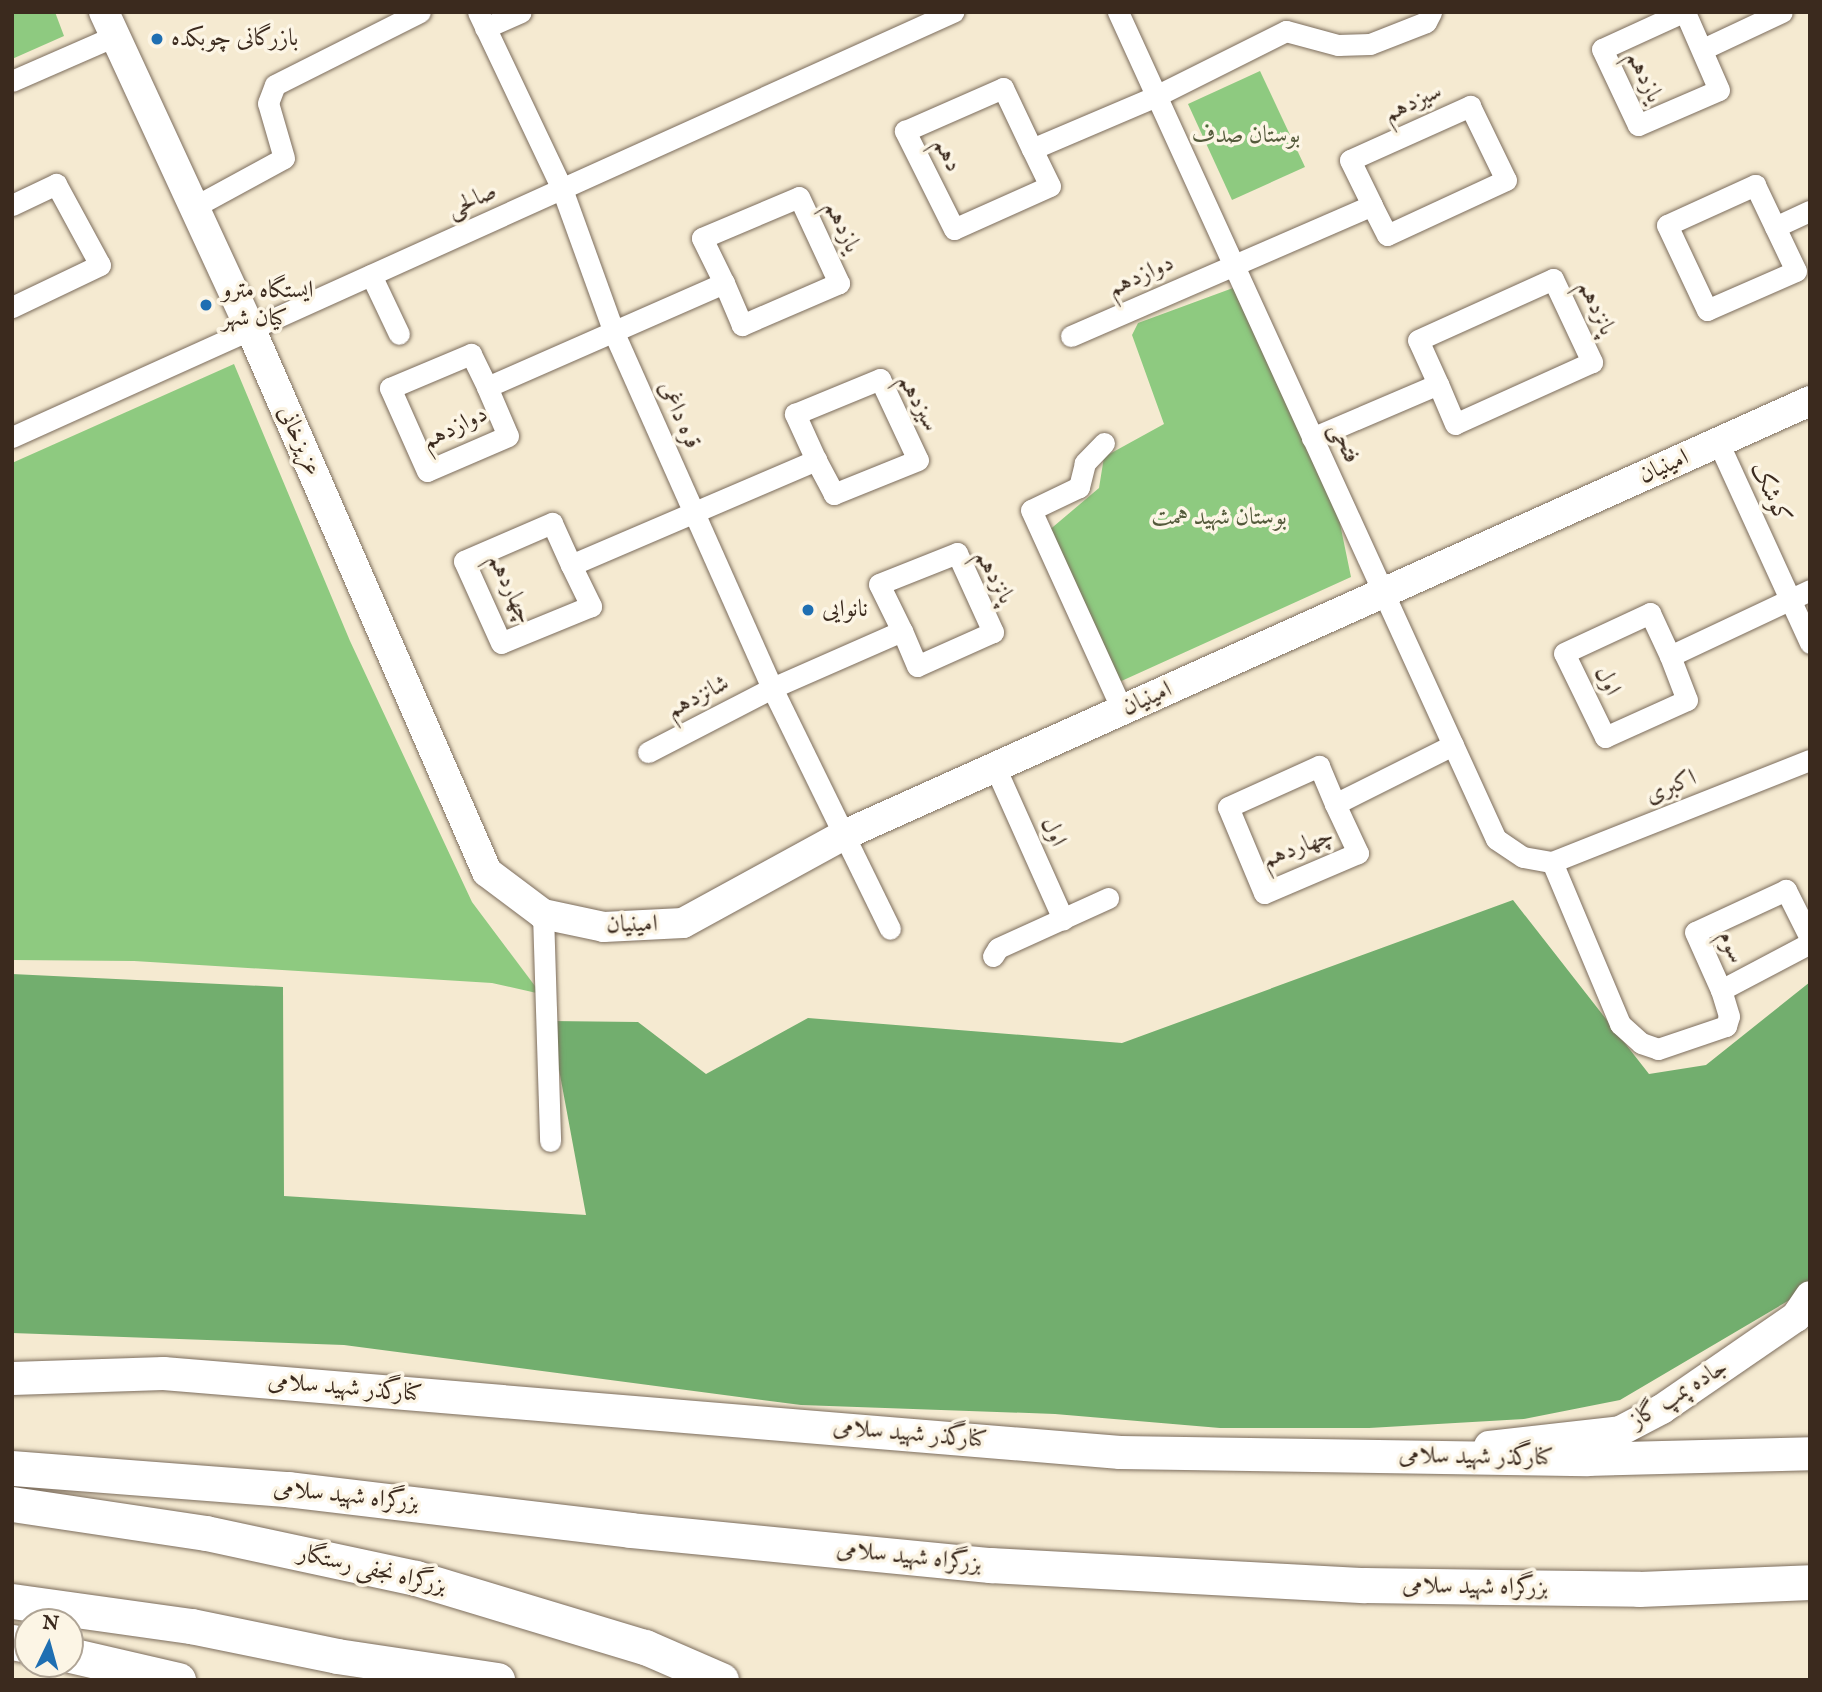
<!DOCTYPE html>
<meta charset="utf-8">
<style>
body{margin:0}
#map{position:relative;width:1822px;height:1692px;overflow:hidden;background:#f5ead1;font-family:"IM FELL English",Amiri,serif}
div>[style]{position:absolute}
.green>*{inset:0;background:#8eca80}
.forest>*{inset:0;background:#72ae6e}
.roads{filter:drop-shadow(0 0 2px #7c6d5d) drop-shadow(0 0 2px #7c6d5d)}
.minor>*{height:21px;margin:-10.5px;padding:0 10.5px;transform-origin:10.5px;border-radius:10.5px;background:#fff}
.secondary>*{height:30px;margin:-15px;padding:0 15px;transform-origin:15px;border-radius:15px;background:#fff}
.primary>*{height:33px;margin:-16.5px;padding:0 16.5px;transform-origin:16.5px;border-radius:16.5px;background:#fff}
.trunk>*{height:35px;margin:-17.5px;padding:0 17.5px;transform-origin:17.5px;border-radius:17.5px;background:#fff}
.dots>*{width:19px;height:19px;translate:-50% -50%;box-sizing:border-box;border:4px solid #fcf5e5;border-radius:50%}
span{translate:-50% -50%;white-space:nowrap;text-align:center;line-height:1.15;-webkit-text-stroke:7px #fcf5e5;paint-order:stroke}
.poi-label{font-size:24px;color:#3b2a1e}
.left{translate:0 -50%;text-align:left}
.street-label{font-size:24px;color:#3b2a1e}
.park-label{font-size:24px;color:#545a3b}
.frame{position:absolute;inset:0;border:14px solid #3b2a1e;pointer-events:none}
.north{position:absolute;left:14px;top:1608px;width:70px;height:70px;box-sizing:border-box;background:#fcf5e5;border:2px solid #afa495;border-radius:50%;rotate:5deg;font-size:19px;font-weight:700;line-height:28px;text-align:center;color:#3b2a1e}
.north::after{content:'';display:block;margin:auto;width:24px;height:32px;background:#1f6fb2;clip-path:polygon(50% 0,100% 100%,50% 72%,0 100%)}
</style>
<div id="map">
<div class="green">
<i style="clip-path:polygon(12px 12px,55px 12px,64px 36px,12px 59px)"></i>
<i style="clip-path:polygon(1260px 71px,1305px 167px,1232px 200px,1188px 104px)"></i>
<i style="clip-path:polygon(1233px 288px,1338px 514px,1351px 577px,1117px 683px,1047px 532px,1099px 488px,1104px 457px,1164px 424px,1132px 335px,1138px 323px)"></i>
<i style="clip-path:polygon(234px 364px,350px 641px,472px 902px,541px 994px,492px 983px,134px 961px,12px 960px,12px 463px)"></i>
</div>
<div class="forest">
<i style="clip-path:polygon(1513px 900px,1649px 1074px,1706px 1065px,1810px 982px,1810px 1288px,1620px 1400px,1524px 1419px,1369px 1428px,1220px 1428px,1055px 1414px,801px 1405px,344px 1345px,12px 1333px,12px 974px,283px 987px,284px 1196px,586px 1215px,550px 1021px,638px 1022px,706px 1074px,808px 1018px,1122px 1043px)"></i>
</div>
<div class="roads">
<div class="minor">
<i style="left:478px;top:12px;width:196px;rotate:64.6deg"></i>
<i style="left:562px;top:189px;width:153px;rotate:70.1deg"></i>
<i style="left:614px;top:333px;width:389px;rotate:66deg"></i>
<i style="left:772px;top:688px;width:268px;rotate:63.9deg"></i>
<i style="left:1118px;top:12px;width:909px;rotate:65.44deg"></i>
<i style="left:1496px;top:839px;width:32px;rotate:34deg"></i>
<i style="left:1523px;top:857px;width:29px;rotate:10deg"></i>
<i style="left:1683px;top:12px;width:89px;rotate:155.4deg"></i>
<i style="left:1602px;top:49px;width:84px;rotate:64.7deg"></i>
<i style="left:1638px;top:125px;width:88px;rotate:-23.4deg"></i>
<i style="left:1719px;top:90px;width:85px;rotate:-113.6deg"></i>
<i style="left:485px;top:28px;width:39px;rotate:-24deg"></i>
<i style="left:1703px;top:49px;width:87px;rotate:-25.1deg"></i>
<i style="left:12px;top:81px;width:112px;rotate:-23.6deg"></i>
<i style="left:1032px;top:149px;width:41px;rotate:64.1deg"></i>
<i style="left:1050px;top:186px;width:105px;rotate:155.9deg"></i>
<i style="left:954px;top:229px;width:110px;rotate:-116.6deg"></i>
<i style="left:905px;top:131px;width:107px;rotate:-23.7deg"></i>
<i style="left:1003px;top:88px;width:68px;rotate:64.6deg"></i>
<i style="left:1032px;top:149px;width:135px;rotate:-23.1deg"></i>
<i style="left:1156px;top:96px;width:145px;rotate:-26.6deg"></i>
<i style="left:1286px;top:31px;width:54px;rotate:15.1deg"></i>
<i style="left:1338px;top:45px;width:32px;rotate:-2deg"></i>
<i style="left:1370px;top:44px;width:60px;rotate:-21.4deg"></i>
<i style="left:1426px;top:22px;width:11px;rotate:-63deg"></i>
<i style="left:1755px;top:185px;width:95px;rotate:64.5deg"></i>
<i style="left:1796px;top:271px;width:97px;rotate:156.3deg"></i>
<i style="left:1707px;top:310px;width:94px;rotate:-115.2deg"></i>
<i style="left:1667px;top:225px;width:97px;rotate:-24.4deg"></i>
<i style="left:12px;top:205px;width:49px;rotate:-25.5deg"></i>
<i style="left:56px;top:184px;width:92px;rotate:61.5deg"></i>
<i style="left:100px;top:265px;width:98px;rotate:154.5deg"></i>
<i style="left:194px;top:207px;width:102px;rotate:-28.6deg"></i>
<i style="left:284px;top:158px;width:57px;rotate:-106.2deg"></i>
<i style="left:268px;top:103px;width:19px;rotate:-69deg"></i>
<i style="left:275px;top:85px;width:162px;rotate:-26.7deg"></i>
<i style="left:1775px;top:227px;width:38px;rotate:-25deg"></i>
<i style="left:371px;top:275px;width:65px;rotate:64.6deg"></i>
<i style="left:1071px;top:336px;width:328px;rotate:-23.5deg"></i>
<i style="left:1372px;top:205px;width:50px;rotate:-116.1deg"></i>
<i style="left:1350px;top:160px;width:132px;rotate:-24.2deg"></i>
<i style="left:1470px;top:106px;width:82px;rotate:64.1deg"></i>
<i style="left:1506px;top:180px;width:131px;rotate:155.2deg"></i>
<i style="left:1387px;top:235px;width:34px;rotate:-117deg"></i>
<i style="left:487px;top:387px;width:53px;rotate:66.8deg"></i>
<i style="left:508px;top:436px;width:88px;rotate:156.6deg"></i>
<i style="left:427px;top:471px;width:91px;rotate:-114deg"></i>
<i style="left:390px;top:388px;width:88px;rotate:-22.8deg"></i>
<i style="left:471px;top:354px;width:37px;rotate:64deg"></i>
<i style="left:487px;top:387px;width:259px;rotate:-23.7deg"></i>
<i style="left:724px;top:283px;width:50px;rotate:-116.1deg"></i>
<i style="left:702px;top:238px;width:105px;rotate:-22.9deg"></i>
<i style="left:799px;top:197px;width:95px;rotate:65.1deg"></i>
<i style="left:839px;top:283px;width:106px;rotate:156.6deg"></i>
<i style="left:742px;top:325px;width:46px;rotate:-113.2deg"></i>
<i style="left:12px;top:437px;width:1033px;rotate:-24.31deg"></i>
<i style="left:1312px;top:438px;width:137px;rotate:-23.2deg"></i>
<i style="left:1438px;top:384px;width:48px;rotate:-114.4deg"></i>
<i style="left:1418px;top:340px;width:148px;rotate:-24.3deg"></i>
<i style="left:1553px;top:279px;width:92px;rotate:64.8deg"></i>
<i style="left:1592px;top:362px;width:150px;rotate:155.7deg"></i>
<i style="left:1455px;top:424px;width:43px;rotate:-113deg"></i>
<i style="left:1718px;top:442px;width:221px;rotate:65.4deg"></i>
<i style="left:1104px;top:443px;width:28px;rotate:134deg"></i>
<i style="left:1085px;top:463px;width:25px;rotate:104deg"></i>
<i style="left:1079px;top:487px;width:53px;rotate:154.4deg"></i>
<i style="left:1031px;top:510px;width:220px;rotate:65.5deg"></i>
<i style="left:571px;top:565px;width:46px;rotate:64deg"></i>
<i style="left:591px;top:606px;width:97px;rotate:157.7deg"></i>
<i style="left:501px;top:643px;width:90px;rotate:-114.3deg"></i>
<i style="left:464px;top:561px;width:96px;rotate:-23.4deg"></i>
<i style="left:552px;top:523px;width:46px;rotate:65.7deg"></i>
<i style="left:571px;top:565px;width:267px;rotate:-23.2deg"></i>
<i style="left:816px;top:460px;width:51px;rotate:-114.5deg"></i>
<i style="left:795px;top:414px;width:92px;rotate:-22.4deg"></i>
<i style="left:880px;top:379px;width:89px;rotate:64.9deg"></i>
<i style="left:918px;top:460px;width:91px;rotate:158deg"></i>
<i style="left:834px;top:494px;width:38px;rotate:-118deg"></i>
<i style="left:1670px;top:656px;width:47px;rotate:68.9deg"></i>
<i style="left:1687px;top:700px;width:90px;rotate:155.7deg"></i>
<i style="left:1605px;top:737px;width:93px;rotate:-116deg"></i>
<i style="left:1564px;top:653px;width:95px;rotate:-24.9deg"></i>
<i style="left:1650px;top:613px;width:47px;rotate:65.1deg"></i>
<i style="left:1670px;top:656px;width:155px;rotate:-25.2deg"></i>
<i style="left:648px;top:752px;width:140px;rotate:-27.3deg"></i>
<i style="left:772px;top:688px;width:142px;rotate:-23.7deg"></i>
<i style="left:902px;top:631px;width:52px;rotate:-116.1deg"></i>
<i style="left:879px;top:584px;width:84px;rotate:-21.7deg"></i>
<i style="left:957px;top:553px;width:87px;rotate:65.5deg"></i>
<i style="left:993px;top:632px;width:83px;rotate:155.9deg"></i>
<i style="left:917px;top:666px;width:38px;rotate:-113deg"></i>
<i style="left:995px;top:767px;width:167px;rotate:65.9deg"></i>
<i style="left:1335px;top:804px;width:54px;rotate:64.9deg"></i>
<i style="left:1358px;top:853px;width:102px;rotate:156.9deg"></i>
<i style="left:1264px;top:893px;width:93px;rotate:-112.7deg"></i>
<i style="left:1228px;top:807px;width:100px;rotate:-24.3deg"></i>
<i style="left:1319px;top:766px;width:41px;rotate:67.2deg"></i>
<i style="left:1335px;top:804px;width:132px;rotate:-26.6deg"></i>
<i style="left:1552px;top:862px;width:176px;rotate:67.2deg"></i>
<i style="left:1620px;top:1024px;width:28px;rotate:42deg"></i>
<i style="left:1641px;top:1043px;width:18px;rotate:19deg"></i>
<i style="left:1658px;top:1049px;width:72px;rotate:-18.7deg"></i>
<i style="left:1726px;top:1026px;width:10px;rotate:-73deg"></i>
<i style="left:1729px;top:1016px;width:27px;rotate:-107deg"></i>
<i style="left:1552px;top:862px;width:277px;rotate:-21.6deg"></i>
<i style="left:543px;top:914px;width:227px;rotate:88.2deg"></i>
<i style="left:1810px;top:938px;width:54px;rotate:-116.6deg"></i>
<i style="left:1786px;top:890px;width:100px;rotate:155.2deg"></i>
<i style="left:1695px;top:932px;width:64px;rotate:65.9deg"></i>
<i style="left:1721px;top:990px;width:101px;rotate:-27.8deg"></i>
<i style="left:993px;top:956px;width:9px;rotate:-58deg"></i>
<i style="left:998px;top:948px;width:121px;rotate:-24.4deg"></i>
</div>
<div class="secondary">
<i style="left:104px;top:12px;width:350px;rotate:65.2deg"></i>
<i style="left:251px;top:330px;width:591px;rotate:66.47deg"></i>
<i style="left:487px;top:872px;width:70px;rotate:36.9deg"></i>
<i style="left:543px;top:914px;width:62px;rotate:12deg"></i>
<i style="left:604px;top:927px;width:79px;rotate:-2.9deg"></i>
<i style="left:683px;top:923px;width:183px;rotate:-28.7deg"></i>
<i style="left:844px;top:835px;width:1059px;rotate:-24.19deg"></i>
<i style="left:1489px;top:1446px;width:132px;rotate:-6.5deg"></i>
<i style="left:1620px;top:1431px;width:47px;rotate:-27.6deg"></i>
<i style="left:1662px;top:1409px;width:163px;rotate:-34.5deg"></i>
<i style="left:1796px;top:1317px;width:25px;rotate:-56deg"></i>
</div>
<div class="primary">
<i style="left:12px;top:1378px;width:151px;rotate:-1.9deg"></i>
<i style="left:163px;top:1373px;width:960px;rotate:4.72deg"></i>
<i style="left:1120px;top:1452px;width:467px;rotate:0.9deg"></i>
<i style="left:1587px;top:1459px;width:223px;rotate:-1.5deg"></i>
</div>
<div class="trunk">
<i style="left:12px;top:1468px;width:276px;rotate:4.4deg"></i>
<i style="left:287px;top:1489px;width:346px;rotate:6.8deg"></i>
<i style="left:631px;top:1530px;width:361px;rotate:5.6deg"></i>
<i style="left:990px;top:1565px;width:375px;rotate:3.1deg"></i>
<i style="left:1364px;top:1585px;width:275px;rotate:0.8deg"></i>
<i style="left:1639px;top:1589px;width:171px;rotate:-2.3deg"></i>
<i style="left:12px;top:1504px;width:196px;rotate:8.5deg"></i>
<i style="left:206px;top:1533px;width:215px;rotate:12.1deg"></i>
<i style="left:416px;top:1578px;width:239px;rotate:16.8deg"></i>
<i style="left:645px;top:1647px;width:83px;rotate:23.5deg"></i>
<i style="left:12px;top:1601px;width:181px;rotate:8deg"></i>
<i style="left:191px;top:1626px;width:149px;rotate:11.6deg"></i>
<i style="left:337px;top:1656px;width:162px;rotate:8.5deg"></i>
<i style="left:12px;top:1642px;width:16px;rotate:11deg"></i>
<i style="left:70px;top:1655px;width:111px;rotate:13deg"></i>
</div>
</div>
<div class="dots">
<i style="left:157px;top:39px;background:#1f6fb2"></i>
<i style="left:206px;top:305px;background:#1f6fb2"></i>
<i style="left:808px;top:610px;background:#1f6fb2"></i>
</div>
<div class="poi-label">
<span class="left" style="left:171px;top:39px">بازرگانی چوبکده</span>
<span class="left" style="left:222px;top:305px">ایستگاه مترو<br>کیان شهر</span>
<span class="left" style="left:822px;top:610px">نانوایی</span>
</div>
<div class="street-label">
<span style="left:1644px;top:77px;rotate:65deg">یازدهم</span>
<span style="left:1413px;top:103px;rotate:-25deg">سیزدهم</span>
<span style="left:947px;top:155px;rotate:64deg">دهم</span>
<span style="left:472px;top:201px;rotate:-24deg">صالحی</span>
<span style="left:842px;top:227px;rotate:65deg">یازدهم</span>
<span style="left:1141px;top:276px;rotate:-24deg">دوازدهم</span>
<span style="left:1596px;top:308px;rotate:65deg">پانزدهم</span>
<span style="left:918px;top:403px;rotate:62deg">سیزدهم</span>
<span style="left:679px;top:415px;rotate:66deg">قره داغی</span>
<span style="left:455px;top:428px;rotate:-26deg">دوازدهم</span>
<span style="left:299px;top:441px;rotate:66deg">عزیزخانی</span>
<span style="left:1344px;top:443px;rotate:65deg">فتحی</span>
<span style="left:1664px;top:467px;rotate:-24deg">امینیان</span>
<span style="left:1770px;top:493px;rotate:65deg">کوشک</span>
<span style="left:994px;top:577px;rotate:62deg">پانزدهم</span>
<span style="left:510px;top:589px;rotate:65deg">چهاردهم</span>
<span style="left:1607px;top:681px;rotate:64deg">اول</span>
<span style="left:698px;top:697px;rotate:-27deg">شانزدهم</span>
<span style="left:1147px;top:699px;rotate:-24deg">امینیان</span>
<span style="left:1671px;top:787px;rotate:-22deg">اکبری</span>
<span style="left:1053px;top:832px;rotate:66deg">اول</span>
<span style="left:1298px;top:848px;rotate:-21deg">چهاردهم</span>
<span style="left:632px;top:925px;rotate:-1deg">امینیان</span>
<span style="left:1731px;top:947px;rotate:67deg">سوم</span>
<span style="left:345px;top:1388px;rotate:5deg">کنارگذر شهید سلامی</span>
<span style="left:1679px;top:1394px;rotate:-32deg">جاده پمپ گاز</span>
<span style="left:910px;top:1434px;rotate:5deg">کنارگذر شهید سلامی</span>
<span style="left:1476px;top:1457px;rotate:1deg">کنارگذر شهید سلامی</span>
<span style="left:346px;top:1496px;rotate:6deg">بزرگراه شهید سلامی</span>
<span style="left:909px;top:1557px;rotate:6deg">بزرگراه شهید سلامی</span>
<span style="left:372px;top:1570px;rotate:13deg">بزرگراه نجفی رستگار</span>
<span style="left:1475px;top:1587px;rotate:1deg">بزرگراه شهید سلامی</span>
</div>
<div class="park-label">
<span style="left:1246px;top:136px">بوستان صدف</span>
<span style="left:1219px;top:518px">بوستان شهید همت</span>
</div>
<div class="frame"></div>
<div class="north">N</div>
</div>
